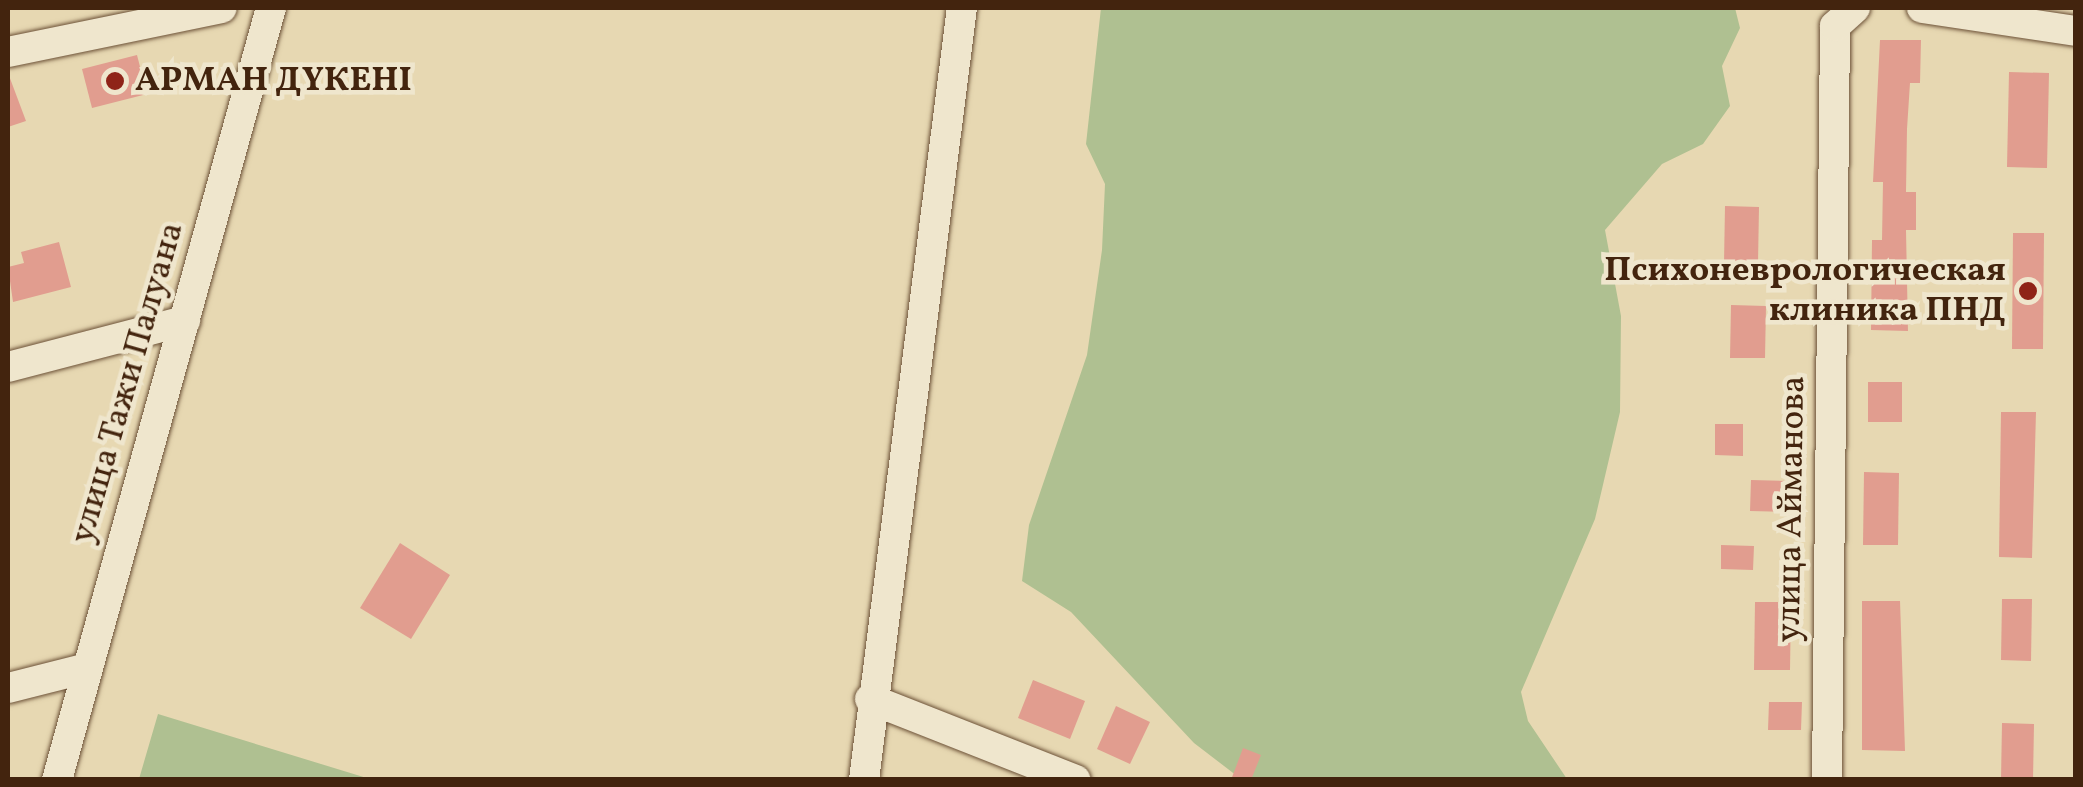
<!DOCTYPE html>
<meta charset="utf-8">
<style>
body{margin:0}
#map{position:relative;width:2083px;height:787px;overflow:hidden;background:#e7d8b2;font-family:Vollkorn,serif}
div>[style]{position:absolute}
.green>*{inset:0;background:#afc091}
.building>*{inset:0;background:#e19d8f}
.roads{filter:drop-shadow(0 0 2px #6c5137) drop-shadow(0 0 2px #6c5137)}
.minor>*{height:30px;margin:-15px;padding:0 15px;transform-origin:15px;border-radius:15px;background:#efe6cd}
.dots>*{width:28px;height:28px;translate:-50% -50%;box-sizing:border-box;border:5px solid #efe6cd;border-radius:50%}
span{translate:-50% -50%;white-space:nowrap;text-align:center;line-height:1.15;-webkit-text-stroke:9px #efe6cd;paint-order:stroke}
.poi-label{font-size:35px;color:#43240e;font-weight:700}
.left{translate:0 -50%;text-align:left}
.right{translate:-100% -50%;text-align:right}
.street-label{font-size:35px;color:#43240e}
.frame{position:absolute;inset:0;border:10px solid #43240e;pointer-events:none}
</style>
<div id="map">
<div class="green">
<i style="clip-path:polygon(1101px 8px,1735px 8px,1740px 28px,1722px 66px,1730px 106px,1703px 144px,1662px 164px,1605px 230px,1621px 316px,1620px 412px,1595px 519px,1521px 692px,1528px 721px,1567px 779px,1241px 779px,1194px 743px,1071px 612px,1022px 581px,1029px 525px,1087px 355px,1102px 250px,1105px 184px,1086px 144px)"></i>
<i style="clip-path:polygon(158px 714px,321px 764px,370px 779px,139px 779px)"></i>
</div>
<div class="building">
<i style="clip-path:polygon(1880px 40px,1921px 40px,1920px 83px,1910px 83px,1907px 129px,1906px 192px,1916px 192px,1916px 230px,1906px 230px,1908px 331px,1871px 330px,1872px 240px,1882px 240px,1883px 182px,1873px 182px)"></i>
<i style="clip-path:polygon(137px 55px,147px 94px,92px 108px,82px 69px)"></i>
<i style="clip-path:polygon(2009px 72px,2049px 73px,2047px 168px,2007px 167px)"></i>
<i style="clip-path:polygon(8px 73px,26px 121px,8px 127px)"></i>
<i style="clip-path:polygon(1725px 206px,1759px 207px,1758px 264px,1724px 264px)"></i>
<i style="clip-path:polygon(2013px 233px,2044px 233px,2043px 349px,2012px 349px)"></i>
<i style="clip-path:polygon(59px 242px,71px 287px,13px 302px,8px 267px,24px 263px,21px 252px)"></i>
<i style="clip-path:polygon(1731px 305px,1766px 306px,1765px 358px,1730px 358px)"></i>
<i style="clip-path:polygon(1868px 382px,1902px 382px,1902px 422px,1868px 422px)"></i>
<i style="clip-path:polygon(2001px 412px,2036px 412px,2032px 558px,1999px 557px)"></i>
<i style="clip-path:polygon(1715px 424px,1743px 424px,1743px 456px,1715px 455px)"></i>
<i style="clip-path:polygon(1864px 472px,1899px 473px,1898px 545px,1863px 545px)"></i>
<i style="clip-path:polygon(1751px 480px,1791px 481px,1791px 512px,1750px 511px)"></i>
<i style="clip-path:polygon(400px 543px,450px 575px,411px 639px,360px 608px)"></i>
<i style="clip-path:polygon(1721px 545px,1754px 546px,1753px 570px,1721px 569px)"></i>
<i style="clip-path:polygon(2002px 599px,2032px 599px,2031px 661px,2001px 660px)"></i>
<i style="clip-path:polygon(1862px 601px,1900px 601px,1905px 751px,1862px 750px)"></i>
<i style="clip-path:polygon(1755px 602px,1791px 602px,1790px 670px,1754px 670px)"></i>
<i style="clip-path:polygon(1033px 680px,1085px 701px,1070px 739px,1018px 718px)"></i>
<i style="clip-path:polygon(1769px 702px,1802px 702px,1801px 730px,1768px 730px)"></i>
<i style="clip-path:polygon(1116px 706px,1150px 722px,1130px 764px,1097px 749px)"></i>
<i style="clip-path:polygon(2002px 723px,2034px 724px,2033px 780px,2001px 780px)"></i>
<i style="clip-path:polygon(1243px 748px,1261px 755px,1251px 780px,1231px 780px)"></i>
</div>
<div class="roads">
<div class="minor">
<i style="left:1922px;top:8px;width:156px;rotate:8.5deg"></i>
<i style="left:8px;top:52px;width:218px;rotate:-11.6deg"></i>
<i style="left:8px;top:367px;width:183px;rotate:-14.6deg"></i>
<i style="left:8px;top:688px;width:81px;rotate:-14.2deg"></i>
<i style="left:870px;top:699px;width:221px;rotate:21.5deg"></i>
<i style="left:57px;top:780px;width:801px;rotate:-74.51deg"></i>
<i style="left:864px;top:780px;width:778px;rotate:-82.77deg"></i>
<i style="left:1827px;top:780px;width:754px;rotate:-89.39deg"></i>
<i style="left:1835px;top:26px;width:27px;rotate:-42deg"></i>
</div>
</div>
<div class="dots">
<i style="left:115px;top:81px;background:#8f2418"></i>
<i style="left:2028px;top:291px;background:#8f2418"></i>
</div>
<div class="poi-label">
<span class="left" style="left:135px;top:81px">АРМАН ДҮКЕНІ</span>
<span class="right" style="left:2006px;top:291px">Психоневрологическая<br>клиника ПНД</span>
</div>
<div class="street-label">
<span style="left:128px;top:383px;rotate:-74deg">улица Тажи Палуана</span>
<span style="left:1792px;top:509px;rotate:-89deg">улица Айманова</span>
</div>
<div class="frame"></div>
</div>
